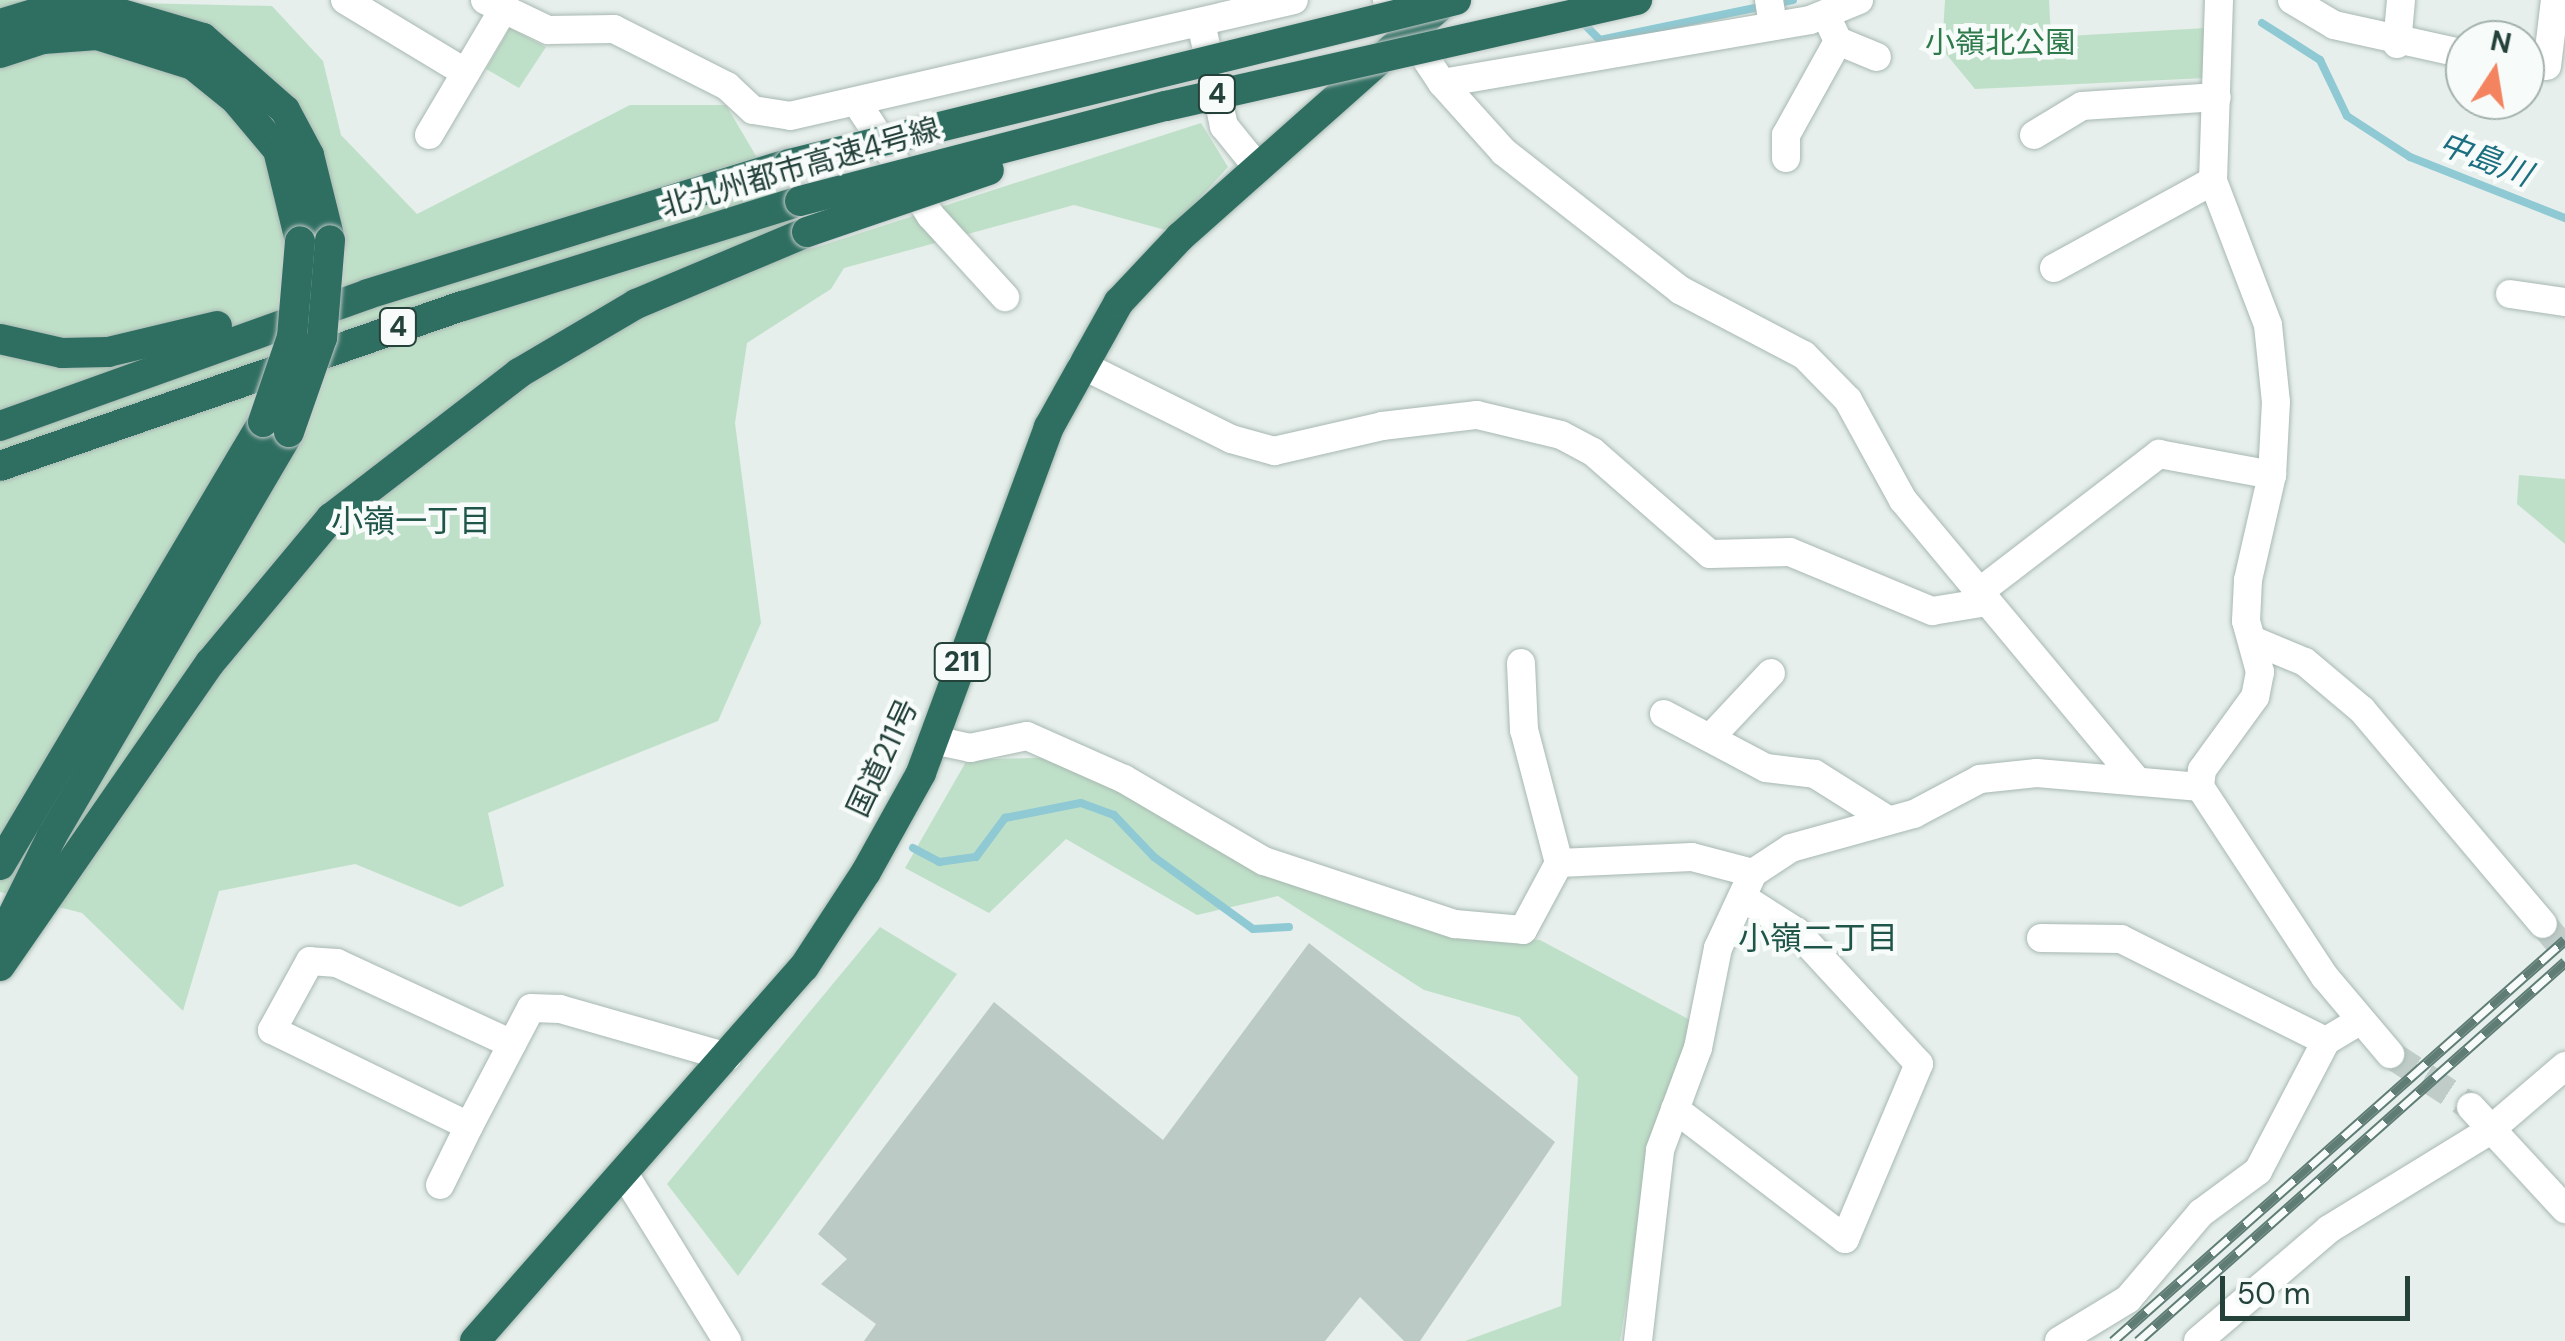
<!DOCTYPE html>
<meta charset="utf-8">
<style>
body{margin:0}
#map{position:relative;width:2565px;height:1341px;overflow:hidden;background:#e6efeb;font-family:"DM Sans","Noto Sans JP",sans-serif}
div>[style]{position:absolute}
.green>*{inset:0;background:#bfe0c8}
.stream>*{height:8px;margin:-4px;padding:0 4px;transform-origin:4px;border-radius:4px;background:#8ec9d4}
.building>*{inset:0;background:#bbcac4}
.street-tunnel>*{height:28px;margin-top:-14px;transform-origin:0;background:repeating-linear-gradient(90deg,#bfccc8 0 28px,transparent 0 42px)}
.roads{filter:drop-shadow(0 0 2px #a8b8b2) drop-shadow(0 0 2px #a8b8b2)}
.street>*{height:28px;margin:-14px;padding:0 14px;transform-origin:14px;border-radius:14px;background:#fff}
.highway>*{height:30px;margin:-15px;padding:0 15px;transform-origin:15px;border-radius:15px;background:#2f6f62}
.rail>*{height:11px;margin-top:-5.5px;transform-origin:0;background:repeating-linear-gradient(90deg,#f7fbf9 0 22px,#5f7d75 0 44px);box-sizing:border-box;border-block:2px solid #5f7d75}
.bridges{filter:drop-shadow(0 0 2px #c2cac8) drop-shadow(0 0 2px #c2cac8)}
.highway-bridge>*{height:30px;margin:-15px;padding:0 15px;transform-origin:15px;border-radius:15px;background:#2f6f62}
span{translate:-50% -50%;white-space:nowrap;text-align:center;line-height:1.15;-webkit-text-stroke:9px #f7fbf9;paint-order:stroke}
.shield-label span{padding:2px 8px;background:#f7fbf9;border:2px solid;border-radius:8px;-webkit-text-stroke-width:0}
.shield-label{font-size:28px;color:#24423a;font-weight:700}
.park-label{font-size:30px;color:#2d7a4b}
.street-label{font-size:30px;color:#24423a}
.water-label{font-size:32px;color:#1c6f80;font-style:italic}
.neighbourhood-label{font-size:32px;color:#1f5548}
.north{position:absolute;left:2445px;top:20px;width:100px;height:100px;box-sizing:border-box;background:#f7fbf9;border:2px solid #a3b1ad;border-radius:50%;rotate:12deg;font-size:28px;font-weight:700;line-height:40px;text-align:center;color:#24423a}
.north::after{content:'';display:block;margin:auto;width:35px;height:45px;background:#f4845f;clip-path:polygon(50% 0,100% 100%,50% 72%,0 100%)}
.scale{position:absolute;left:2220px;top:1276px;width:190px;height:45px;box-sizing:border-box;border:5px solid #24423a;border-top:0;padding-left:12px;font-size:30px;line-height:35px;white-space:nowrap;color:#24423a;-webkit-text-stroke:8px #f7fbf9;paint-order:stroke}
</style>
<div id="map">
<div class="green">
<i style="clip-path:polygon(0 0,272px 6px,323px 61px,341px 135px,417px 214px,630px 105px,726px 105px,811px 249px,1201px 123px,1228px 167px,1169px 231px,1074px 205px,844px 268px,831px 289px,747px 343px,735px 423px,761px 623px,718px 721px,488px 813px,504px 886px,460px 907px,355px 864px,219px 891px,183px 1011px,82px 913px,0 892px)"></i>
<i style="clip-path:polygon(1945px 0,2049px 0,2051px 37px,2206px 28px,2205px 78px,1975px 89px,1942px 49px)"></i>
<i style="clip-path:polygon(510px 28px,546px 47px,519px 88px,486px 69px)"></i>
<i style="clip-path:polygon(2519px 475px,2565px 479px,2565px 544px,2517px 504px)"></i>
<i style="clip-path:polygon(1061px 757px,1457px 935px,1540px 940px,1692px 1021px,1651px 1147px,1620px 1341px,1465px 1341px,1561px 1306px,1578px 1077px,1519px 1017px,1424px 990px,1278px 896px,1197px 915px,1066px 839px,989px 913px,905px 868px,967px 760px)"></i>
<i style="clip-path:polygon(880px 927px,957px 974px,738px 1276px,667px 1184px)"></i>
</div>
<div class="stream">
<i style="left:1580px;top:20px;width:28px;rotate:45deg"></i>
<i style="left:1600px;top:40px;width:197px;rotate:-11.7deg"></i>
<i style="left:2262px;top:23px;width:69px;rotate:32.5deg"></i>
<i style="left:2320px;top:60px;width:62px;rotate:64.3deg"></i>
<i style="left:2347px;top:116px;width:75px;rotate:33.1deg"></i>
<i style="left:2410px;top:157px;width:167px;rotate:21.5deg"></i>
<i style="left:913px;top:848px;width:30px;rotate:28deg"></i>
<i style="left:939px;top:862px;width:37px;rotate:-8deg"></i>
<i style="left:976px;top:857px;width:49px;rotate:-53.4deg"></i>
<i style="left:1005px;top:818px;width:77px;rotate:-11.2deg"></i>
<i style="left:1081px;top:803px;width:35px;rotate:20deg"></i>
<i style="left:1114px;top:815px;width:58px;rotate:46.4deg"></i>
<i style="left:1154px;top:857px;width:122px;rotate:36deg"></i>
<i style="left:1253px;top:929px;width:36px;rotate:-3deg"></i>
</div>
<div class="building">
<i style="clip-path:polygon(1309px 943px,1555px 1142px,1420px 1341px,1404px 1341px,1360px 1297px,1325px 1341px,864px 1341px,876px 1324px,821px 1284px,847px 1259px,818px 1234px,994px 1002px,1163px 1140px)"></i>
</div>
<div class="street-tunnel">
<i style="left:2543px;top:924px;width:34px;rotate:50deg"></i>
<i style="left:2390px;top:1054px;width:97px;rotate:33.2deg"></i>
</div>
<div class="roads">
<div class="street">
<i style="left:345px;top:0;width:141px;rotate:31.1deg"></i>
<i style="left:485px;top:0;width:70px;rotate:25.5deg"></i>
<i style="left:548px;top:30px;width:66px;rotate:-0.9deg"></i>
<i style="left:614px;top:29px;width:127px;rotate:26.8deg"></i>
<i style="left:727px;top:86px;width:35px;rotate:43deg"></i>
<i style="left:753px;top:110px;width:37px;rotate:9deg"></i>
<i style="left:790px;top:116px;width:517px;rotate:-12.96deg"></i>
<i style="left:1387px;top:0;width:100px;rotate:56.5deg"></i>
<i style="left:1442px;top:83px;width:93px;rotate:48.1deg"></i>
<i style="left:1504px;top:152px;width:224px;rotate:38.1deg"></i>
<i style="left:1680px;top:290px;width:140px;rotate:27.7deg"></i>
<i style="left:1804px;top:355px;width:63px;rotate:45.6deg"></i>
<i style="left:1848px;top:400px;width:114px;rotate:61.2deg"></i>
<i style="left:1903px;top:500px;width:366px;rotate:50.2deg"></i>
<i style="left:1769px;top:0;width:26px;rotate:81deg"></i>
<i style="left:2219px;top:0;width:181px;rotate:91.9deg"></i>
<i style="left:2213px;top:181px;width:154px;rotate:69.1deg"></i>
<i style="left:2268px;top:325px;width:77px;rotate:84.1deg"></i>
<i style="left:2276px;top:402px;width:73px;rotate:93.1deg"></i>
<i style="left:2272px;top:475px;width:108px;rotate:102.9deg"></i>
<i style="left:2248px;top:580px;width:41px;rotate:92.8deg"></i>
<i style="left:2246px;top:621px;width:53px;rotate:74.6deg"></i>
<i style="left:2260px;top:672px;width:25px;rotate:101deg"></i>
<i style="left:2255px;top:697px;width:90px;rotate:126deg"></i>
<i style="left:2202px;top:770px;width:17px;rotate:97deg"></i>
<i style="left:2200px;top:787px;width:227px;rotate:56.7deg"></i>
<i style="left:2325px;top:977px;width:101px;rotate:49.8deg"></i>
<i style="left:2292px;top:0;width:49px;rotate:30.8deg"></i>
<i style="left:2334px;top:25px;width:134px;rotate:12.5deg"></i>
<i style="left:1201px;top:23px;width:106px;rotate:77.4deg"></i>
<i style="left:1224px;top:126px;width:54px;rotate:51deg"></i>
<i style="left:1831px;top:26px;width:17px;rotate:65deg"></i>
<i style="left:1838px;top:41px;width:42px;rotate:22.3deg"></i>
<i style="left:2397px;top:44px;width:44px;rotate:-84.8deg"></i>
<i style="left:2547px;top:66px;width:66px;rotate:-83.1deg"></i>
<i style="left:1442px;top:83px;width:373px;rotate:-9.7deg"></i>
<i style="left:1810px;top:20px;width:53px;rotate:-22.2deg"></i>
<i style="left:859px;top:106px;width:131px;rotate:56.8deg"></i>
<i style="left:931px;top:216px;width:110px;rotate:47.6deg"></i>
<i style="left:429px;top:135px;width:145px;rotate:-59.4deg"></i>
<i style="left:2034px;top:135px;width:56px;rotate:-31.1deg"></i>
<i style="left:2082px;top:106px;width:135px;rotate:-3.8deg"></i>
<i style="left:1786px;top:158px;width:23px;rotate:-90deg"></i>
<i style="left:1786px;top:135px;width:107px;rotate:-61deg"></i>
<i style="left:2054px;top:268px;width:181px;rotate:-28.7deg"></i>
<i style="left:2510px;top:294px;width:56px;rotate:8.3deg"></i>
<i style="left:1082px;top:365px;width:166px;rotate:26.4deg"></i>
<i style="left:1231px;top:439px;width:45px;rotate:15.6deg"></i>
<i style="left:1274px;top:451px;width:111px;rotate:-13deg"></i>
<i style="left:1382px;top:426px;width:96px;rotate:-6.6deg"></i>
<i style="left:1477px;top:415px;width:86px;rotate:13.4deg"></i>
<i style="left:1561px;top:435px;width:36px;rotate:28deg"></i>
<i style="left:1593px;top:452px;width:155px;rotate:41.1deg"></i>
<i style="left:1710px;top:554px;width:80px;rotate:-1.4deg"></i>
<i style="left:1790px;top:552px;width:154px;rotate:22.6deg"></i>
<i style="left:1932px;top:611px;width:56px;rotate:-9.3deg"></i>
<i style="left:1979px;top:592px;width:227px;rotate:-37.5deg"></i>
<i style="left:2159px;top:454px;width:115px;rotate:10.5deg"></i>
<i style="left:2252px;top:640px;width:57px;rotate:22.5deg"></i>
<i style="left:2305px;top:662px;width:75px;rotate:40.1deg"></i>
<i style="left:2362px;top:710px;width:280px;rotate:49.8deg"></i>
<i style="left:1664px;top:714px;width:115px;rotate:27.9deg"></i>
<i style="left:1766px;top:768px;width:49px;rotate:7deg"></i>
<i style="left:1815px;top:774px;width:86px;rotate:32.2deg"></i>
<i style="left:1710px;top:738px;width:89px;rotate:-46.8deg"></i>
<i style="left:933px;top:740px;width:38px;rotate:12deg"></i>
<i style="left:970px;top:748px;width:58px;rotate:-11.9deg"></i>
<i style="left:1027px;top:736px;width:106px;rotate:23.9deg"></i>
<i style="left:1124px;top:779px;width:162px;rotate:30.4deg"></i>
<i style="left:1264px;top:861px;width:201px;rotate:18.3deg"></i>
<i style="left:1455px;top:924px;width:68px;rotate:5deg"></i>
<i style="left:1523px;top:930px;width:76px;rotate:-61.8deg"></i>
<i style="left:1559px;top:863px;width:138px;rotate:-104.7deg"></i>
<i style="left:1524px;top:730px;width:67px;rotate:-92.6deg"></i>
<i style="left:1559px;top:863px;width:133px;rotate:-2.6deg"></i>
<i style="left:1692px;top:857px;width:63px;rotate:14.7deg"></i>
<i style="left:2041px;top:938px;width:80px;rotate:0.7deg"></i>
<i style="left:2121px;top:939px;width:229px;rotate:26.5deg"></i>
<i style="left:512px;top:1044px;width:193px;rotate:-155.2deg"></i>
<i style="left:337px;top:963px;width:27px;rotate:-176deg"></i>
<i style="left:310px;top:961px;width:79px;rotate:118.8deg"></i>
<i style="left:272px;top:1030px;width:219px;rotate:26deg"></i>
<i style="left:469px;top:1126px;width:133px;rotate:-62.3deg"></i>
<i style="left:531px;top:1008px;width:29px;rotate:2deg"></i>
<i style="left:560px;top:1009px;width:174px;rotate:16deg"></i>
<i style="left:2471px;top:1107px;width:139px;rotate:47.3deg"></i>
<i style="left:1675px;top:1109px;width:214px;rotate:37.4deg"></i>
<i style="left:1845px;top:1239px;width:190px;rotate:-67.1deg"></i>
<i style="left:1919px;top:1064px;width:180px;rotate:-132.7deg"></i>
<i style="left:1797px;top:932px;width:65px;rotate:-147.5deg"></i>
<i style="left:625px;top:1175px;width:195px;rotate:58.4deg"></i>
<i style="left:440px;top:1185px;width:66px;rotate:-63.8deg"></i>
<i style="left:1638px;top:1341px;width:192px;rotate:-83.4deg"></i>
<i style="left:1660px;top:1150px;width:109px;rotate:-69.6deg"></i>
<i style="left:1698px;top:1048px;width:102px;rotate:-78.7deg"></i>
<i style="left:1718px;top:948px;width:83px;rotate:-65deg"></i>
<i style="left:1753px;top:873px;width:45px;rotate:-33.3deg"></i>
<i style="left:1791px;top:848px;width:128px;rotate:-15.5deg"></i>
<i style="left:1914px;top:814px;width:75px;rotate:-27.9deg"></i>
<i style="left:1980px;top:779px;width:57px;rotate:-6deg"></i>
<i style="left:2037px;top:773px;width:164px;rotate:4.9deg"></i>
<i style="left:2059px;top:1341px;width:81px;rotate:-31.3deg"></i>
<i style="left:2128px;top:1299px;width:113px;rotate:-49.7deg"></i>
<i style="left:2201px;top:1213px;width:71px;rotate:-36.4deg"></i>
<i style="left:2258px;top:1171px;width:147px;rotate:-62.4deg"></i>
<i style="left:2326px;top:1041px;width:39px;rotate:-31deg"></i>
<i style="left:2198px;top:1341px;width:172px;rotate:-40.5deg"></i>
<i style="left:2329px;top:1229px;width:188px;rotate:-31.5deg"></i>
<i style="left:2489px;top:1131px;width:100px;rotate:-40.5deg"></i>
</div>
<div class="highway">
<i style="left:0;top:24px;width:48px;rotate:-16.9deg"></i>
<i style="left:46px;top:10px;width:55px;rotate:-2.1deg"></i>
<i style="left:101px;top:8px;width:106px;rotate:16.4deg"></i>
<i style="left:203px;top:38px;width:109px;rotate:41.3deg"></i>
<i style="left:285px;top:110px;width:51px;rotate:61.9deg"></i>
<i style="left:309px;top:155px;width:88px;rotate:76.1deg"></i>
<i style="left:0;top:53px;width:45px;rotate:-18deg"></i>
<i style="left:43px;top:39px;width:54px;rotate:-4.2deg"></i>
<i style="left:97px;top:35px;width:101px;rotate:17.4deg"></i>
<i style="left:193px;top:65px;width:55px;rotate:39.1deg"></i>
<i style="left:236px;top:100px;width:65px;rotate:50deg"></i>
<i style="left:278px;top:150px;width:94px;rotate:76.4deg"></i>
<i style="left:0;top:339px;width:64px;rotate:12.7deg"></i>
<i style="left:62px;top:353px;width:46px;rotate:-1.2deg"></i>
<i style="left:108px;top:352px;width:112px;rotate:-13.4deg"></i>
<i style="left:0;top:426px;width:391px;rotate:-19.7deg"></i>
<i style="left:368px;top:294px;width:441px;rotate:-17.2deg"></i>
<i style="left:0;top:466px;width:490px;rotate:-19.1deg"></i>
<i style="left:463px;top:306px;width:353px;rotate:-17.3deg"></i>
<i style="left:0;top:865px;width:515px;rotate:-59.3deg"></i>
<i style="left:6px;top:929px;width:104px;rotate:-63.7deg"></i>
<i style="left:52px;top:836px;width:468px;rotate:-59.6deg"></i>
<i style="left:0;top:966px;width:369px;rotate:-55.3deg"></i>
<i style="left:210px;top:663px;width:189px;rotate:-50.2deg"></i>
<i style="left:331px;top:518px;width:237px;rotate:-37.6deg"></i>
<i style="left:519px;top:373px;width:136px;rotate:-30.5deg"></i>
<i style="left:636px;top:304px;width:186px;rotate:-22.8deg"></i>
<i style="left:475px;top:1341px;width:498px;rotate:-48.7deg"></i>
<i style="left:804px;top:967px;width:113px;rotate:-56.9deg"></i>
<i style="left:866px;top:872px;width:113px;rotate:-60.9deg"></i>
<i style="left:921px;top:773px;width:369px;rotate:-69.7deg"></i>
<i style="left:1049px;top:427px;width:143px;rotate:-60.8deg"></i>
<i style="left:1119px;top:302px;width:89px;rotate:-46.8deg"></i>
<i style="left:1180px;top:237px;width:357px;rotate:-41.6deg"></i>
</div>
</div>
<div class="rail">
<i style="left:2113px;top:1341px;width:604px;rotate:-41.58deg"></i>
<i style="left:2138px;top:1341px;width:571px;rotate:-41.59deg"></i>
</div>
<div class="bridges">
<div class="highway-bridge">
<i style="left:789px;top:164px;width:687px;rotate:-13.81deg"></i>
<i style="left:800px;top:201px;width:378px;rotate:-14.6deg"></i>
<i style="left:1166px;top:106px;width:483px;rotate:-12.7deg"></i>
<i style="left:807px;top:232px;width:192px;rotate:-18.8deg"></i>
<i style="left:263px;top:422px;width:90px;rotate:-71.2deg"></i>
<i style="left:292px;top:337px;width:96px;rotate:-85.2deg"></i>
<i style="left:289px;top:432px;width:100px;rotate:-70.7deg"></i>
<i style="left:322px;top:338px;width:98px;rotate:-85.3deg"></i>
</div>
</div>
<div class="shield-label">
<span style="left:1217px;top:94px">4</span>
<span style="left:398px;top:327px">4</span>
<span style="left:962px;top:662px">211</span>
</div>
<div class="park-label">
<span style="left:2000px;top:43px">小嶺北公園</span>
</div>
<div class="street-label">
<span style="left:800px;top:168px;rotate:-16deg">北九州都市高速4号線</span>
<span style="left:883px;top:758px;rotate:-65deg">国道211号</span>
</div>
<div class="water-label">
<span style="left:2485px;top:159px;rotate:21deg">中島川</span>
</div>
<div class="neighbourhood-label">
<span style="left:411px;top:521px">小嶺一丁目</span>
<span style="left:1818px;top:938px">小嶺二丁目</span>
</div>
<div class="north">N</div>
<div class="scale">50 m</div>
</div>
